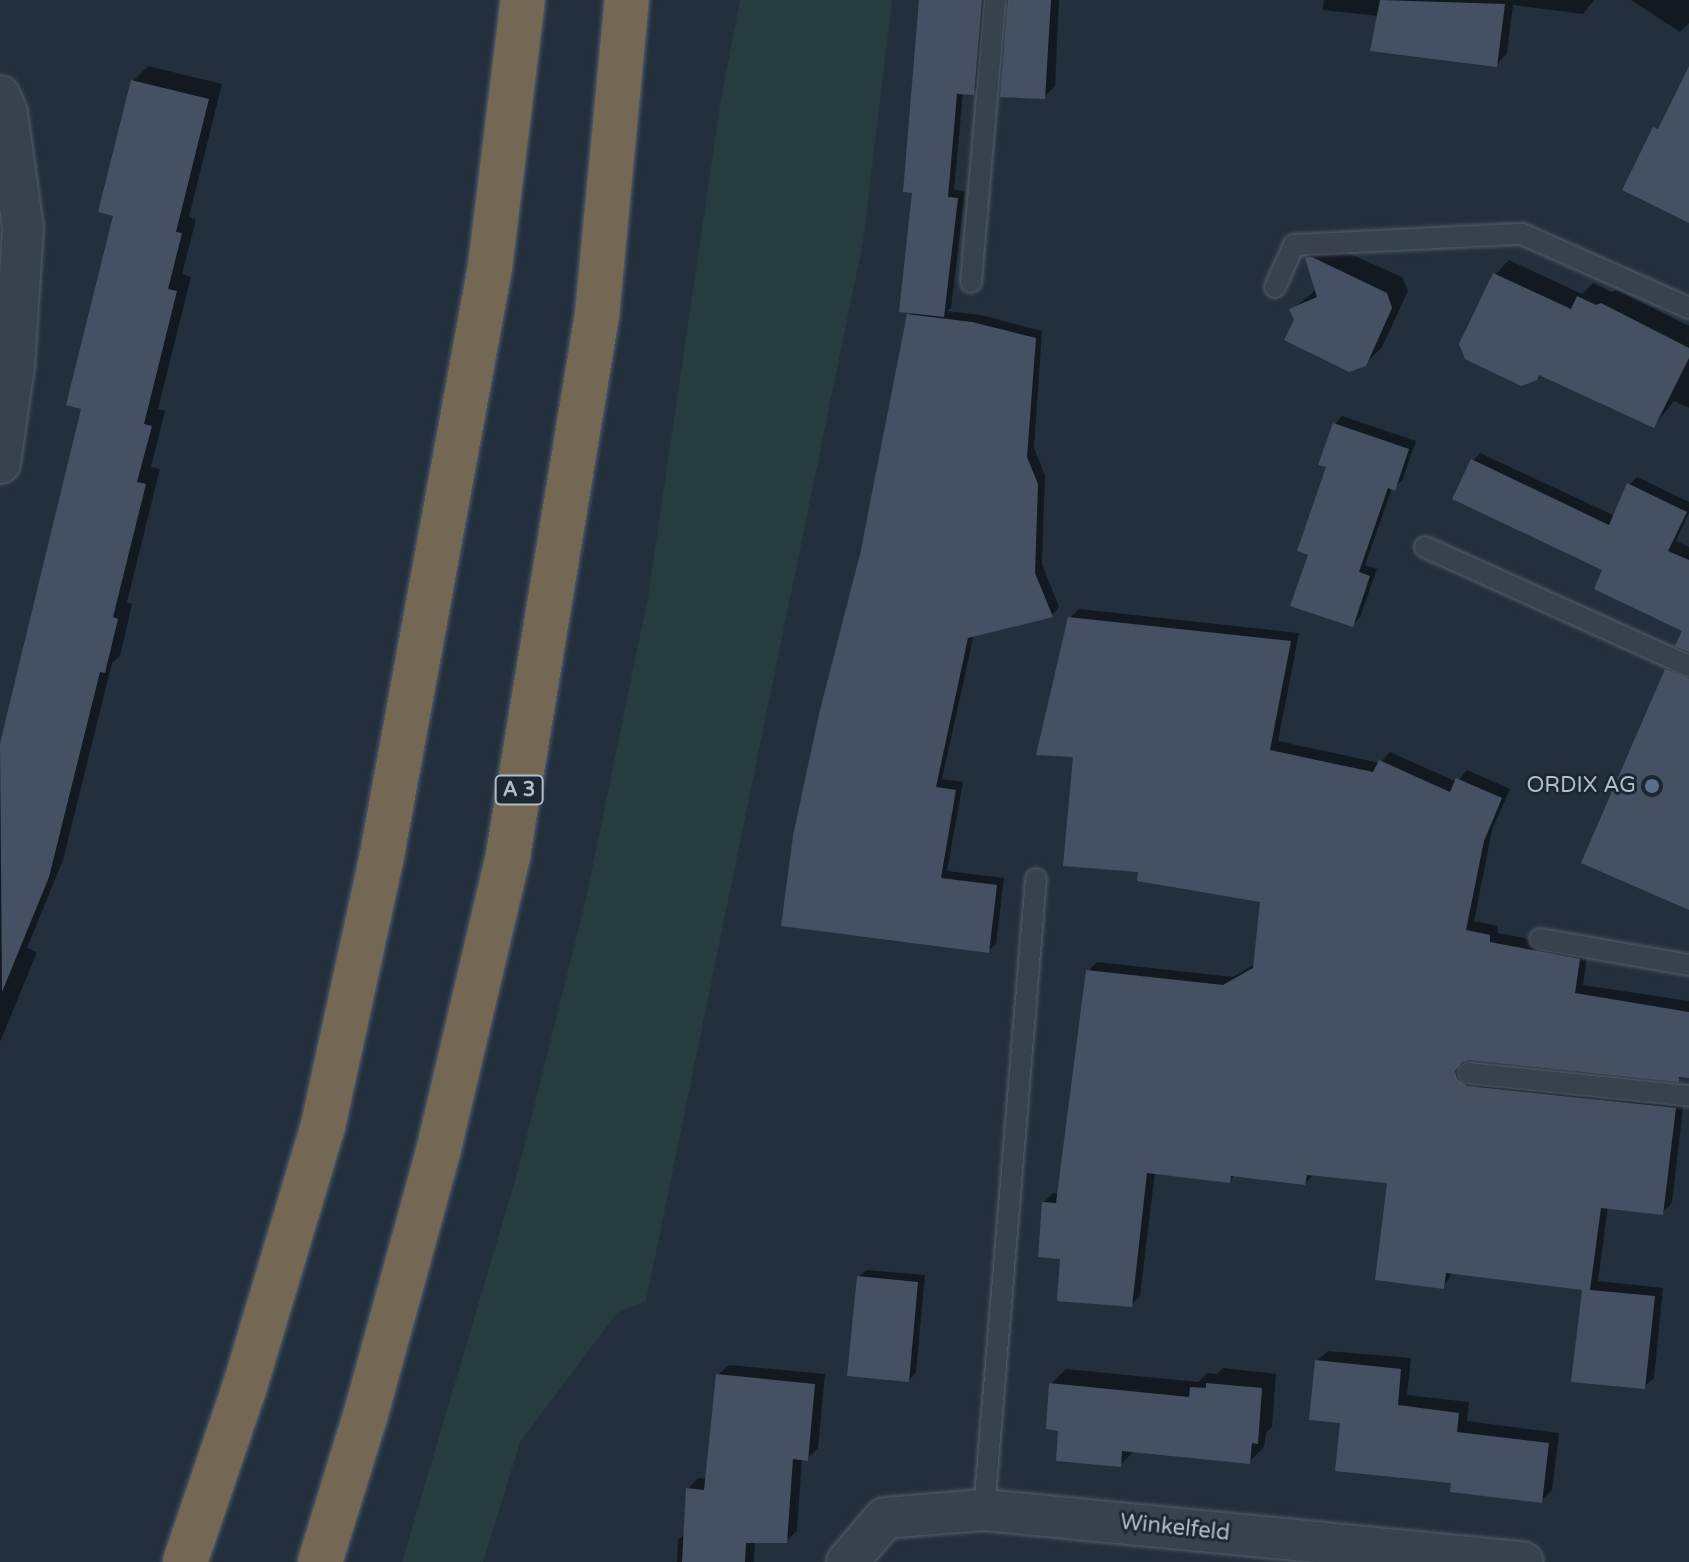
<!DOCTYPE html>
<style>
body{margin:0}
#map{position:relative;width:1689px;height:1562px;overflow:hidden;background:#242f3e;font-family:"Varela Round",sans-serif}
div>[style]{position:absolute}
.green>*{inset:0;background:#263c3f}
.shadow>*{inset:0;background:#0007}
.building>*{inset:0;background:#455162}
.roads{filter:drop-shadow(0 0 2px #565f6c) drop-shadow(0 0 2px #565f6c)}
.service>*{height:20px;margin:-10px;padding:0 10px;transform-origin:10px;border-radius:10px;background:#38414e}
.minor>*{height:40px;margin:-20px;padding:0 20px;transform-origin:20px;border-radius:20px;background:#38414e}
.motorway>*{height:44px;margin:-22px;padding:0 22px;transform-origin:22px;border-radius:22px;background:#746855}
.dots>*{width:22px;height:22px;translate:-50% -50%;box-sizing:border-box;border:4px solid #1d2633;border-radius:50%}
span{translate:-50% -50%;white-space:nowrap;text-align:center;line-height:1.15;-webkit-text-stroke:6px #1d2633;paint-order:stroke}
.shield-label span{padding:2px 6px;background:#1d2633;border:2px solid;border-radius:6px;-webkit-text-stroke-width:0}
.shield-label{font-size:20px;color:#b4bcc9;font-weight:700}
.poi-label{font-size:22px;color:#b4bcc9}
.right{translate:-100% -50%;text-align:right}
.street-label{font-size:22px;color:#b4bcc9}
</style>
<div id="map">
<div class="green">
<i style="clip-path:polygon(740px 0,892px 0,863px 242px,646px 1301px,617px 1313px,520px 1442px,483px 1562px,402px 1562px,519px 1167px,586px 899px,648px 597px,721px 99px)"></i>
</div>
<div class="shadow">
<i style="clip-path:polygon(936px 0,988px 0,981px 86px,973px 93px,963px 93px,954px 190px,965px 191px,951px 308px,947px 311px,981px 315px,1042px 331px,1034px 448px,1045px 475px,1042px 564px,1059px 607px,1052px 615px,974px 634px,942px 779px,963px 782px,947px 871px,1004px 878px,996px 944px,988px 951px,783px 925px,909px 315px,913px 311px)"></i>
<i style="clip-path:polygon(1010px 0,1059px 0,1055px 86px,1044px 97px)"></i>
<i style="clip-path:polygon(1324px 0,1594px 0,1583px 14px,1513px 5px,1507px 53px,1496px 65px,1379px 16px,1323px 10px)"></i>
<i style="clip-path:polygon(1631px 0,1689px 0,1689px 23px,1680px 32px)"></i>
<i style="clip-path:polygon(148px 66px,222px 84px,189px 217px,196px 219px,182px 274px,191px 277px,158px 409px,165px 411px,151px 467px,160px 469px,127px 602px,132px 604px,120px 656px,112px 663px,63px 860px,27px 948px,37px 952px,0 1042px,0 743px,84px 407px,116px 215px,133px 81px)"></i>
<i style="clip-path:polygon(1323px 242px,1402px 277px,1408px 291px,1382px 347px,1365px 364px,1296px 320px,1291px 310px,1317px 289px,1307px 258px)"></i>
<i style="clip-path:polygon(1509px 260px,1582px 294px,1593px 283px,1611px 292px,1617px 290px,1689px 326px,1689px 408px,1674px 401px,1654px 426px,1541px 373px,1536px 379px,1495px 275px)"></i>
<i style="clip-path:polygon(1342px 416px,1416px 441px,1402px 481px,1392px 488px,1365px 565px,1377px 569px,1360px 617px,1353px 625px,1310px 554px,1335px 424px)"></i>
<i style="clip-path:polygon(1480px 453px,1615px 516px,1629px 485px,1637px 477px,1689px 502px,1689px 513px,1676px 541px,1689px 547px,1689px 633px,1473px 461px)"></i>
<i style="clip-path:polygon(1079px 609px,1299px 633px,1278px 741px,1380px 763px,1390px 752px,1457px 782px,1467px 770px,1510px 789px,1492px 830px,1474px 921px,1498px 926px,1498px 933px,1588px 950px,1583px 985px,1689px 1001px,1689px 1076px,1682px 1075px,1678px 1080px,1463px 1059px,1465px 1070px,1684px 1099px,1672px 1203px,1663px 1212px,1608px 1206px,1598px 1281px,1663px 1288px,1654px 1378px,1644px 1387px,1584px 1288px,1453px 1272px,1443px 1287px,1389px 1182px,1314px 1174px,1305px 1183px,1236px 1174px,1229px 1181px,1155px 1172px,1140px 1296px,1131px 1305px,1062px 1257px,1044px 1202px,1053px 1193px,1059px 1194px,1088px 971px,1097px 962px,1233px 977px,1255px 964px,1262px 901px,1140px 870px,1075px 755px,1070px 618px)"></i>
<i style="clip-path:polygon(866px 1270px,925px 1275px,916px 1372px,909px 1380px,859px 1277px)"></i>
<i style="clip-path:polygon(1328px 1351px,1411px 1358px,1407px 1395px,1469px 1402px,1467px 1421px,1559px 1433px,1552px 1490px,1541px 1501px,1453px 1481px,1342px 1422px,1317px 1361px)"></i>
<i style="clip-path:polygon(729px 1365px,825px 1374px,818px 1448px,807px 1459px,802px 1458px,797px 1531px,786px 1541px,755px 1541px,754px 1562px,677px 1562px,678px 1540px,686px 1533px,688px 1489px,698px 1478px,707px 1479px,718px 1375px)"></i>
<i style="clip-path:polygon(1223px 1368px,1276px 1374px,1272px 1427px,1266px 1433px,1264px 1447px,1249px 1462px,1135px 1450px,1120px 1465px,1060px 1429px,1051px 1384px,1066px 1369px,1198px 1382px,1207px 1373px,1217px 1374px)"></i>
</div>
<div class="building">
<i style="clip-path:polygon(919px 0,982px 0,974px 95px,957px 94px,948px 197px,958px 198px,944px 317px,899px 312px,912px 193px,903px 192px)"></i>
<i style="clip-path:polygon(1008px 0,1051px 0,1045px 99px,1000px 97px)"></i>
<i style="clip-path:polygon(1380px 0,1505px 4px,1497px 67px,1370px 51px)"></i>
<i style="clip-path:polygon(1689px 66px,1689px 223px,1622px 190px,1653px 127px,1658px 129px)"></i>
<i style="clip-path:polygon(131px 80px,209px 99px,176px 232px,182px 233px,168px 289px,177px 291px,144px 424px,152px 426px,137px 482px,146px 484px,113px 617px,118px 619px,105px 673px,100px 672px,49px 877px,2px 992px,0 743px,81px 409px,66px 405px,113px 216px,98px 212px)"></i>
<i style="clip-path:polygon(1312px 257px,1387px 293px,1392px 308px,1366px 366px,1349px 372px,1284px 340px,1294px 320px,1289px 309px,1317px 297px,1305px 258px)"></i>
<i style="clip-path:polygon(1493px 273px,1571px 309px,1577px 296px,1596px 305px,1601px 303px,1689px 348px,1689px 358px,1654px 428px,1539px 375px,1537px 380px,1521px 386px,1465px 359px,1459px 344px)"></i>
<i style="clip-path:polygon(907px 314px,972px 322px,1036px 338px,1027px 457px,1038px 484px,1035px 573px,1053px 617px,968px 638px,936px 787px,956px 790px,941px 878px,997px 885px,989px 953px,781px 926px,793px 836px,819px 714px,860px 554px)"></i>
<i style="clip-path:polygon(1333px 423px,1409px 449px,1395px 491px,1388px 488px,1359px 572px,1370px 576px,1353px 627px,1290px 606px,1308px 555px,1297px 551px,1326px 467px,1318px 465px)"></i>
<i style="clip-path:polygon(1471px 459px,1609px 525px,1627px 483px,1687px 512px,1668px 551px,1689px 560px,1689px 652px,1675px 646px,1682px 631px,1594px 589px,1602px 570px,1452px 499px)"></i>
<i style="clip-path:polygon(1068px 617px,1291px 641px,1270px 750px,1373px 772px,1379px 760px,1450px 792px,1456px 778px,1502px 798px,1484px 841px,1466px 930px,1490px 935px,1490px 942px,1580px 959px,1575px 993px,1689px 1012px,1689px 1078px,1679px 1077px,1679px 1082px,1469px 1060px,1462px 1062px,1455px 1071px,1457px 1079px,1467px 1086px,1676px 1108px,1663px 1215px,1601px 1208px,1590px 1290px,1655px 1296px,1645px 1389px,1571px 1382px,1582px 1290px,1446px 1273px,1444px 1289px,1375px 1280px,1387px 1183px,1307px 1175px,1305px 1185px,1231px 1176px,1230px 1183px,1147px 1173px,1132px 1307px,1057px 1301px,1060px 1259px,1038px 1257px,1042px 1202px,1056px 1203px,1086px 970px,1223px 985px,1253px 968px,1260px 902px,1137px 881px,1138px 872px,1063px 866px,1073px 757px,1036px 755px)"></i>
<i style="clip-path:polygon(1665px 669px,1689px 679px,1689px 910px,1581px 863px)"></i>
<i style="clip-path:polygon(857px 1276px,918px 1282px,909px 1382px,847px 1376px)"></i>
<i style="clip-path:polygon(1315px 1360px,1401px 1369px,1398px 1405px,1459px 1413px,1457px 1432px,1549px 1443px,1542px 1503px,1450px 1492px,1451px 1483px,1335px 1471px,1340px 1423px,1309px 1420px)"></i>
<i style="clip-path:polygon(716px 1374px,815px 1384px,808px 1461px,793px 1459px,787px 1543px,746px 1543px,745px 1562px,682px 1562px,686px 1488px,704px 1490px)"></i>
<i style="clip-path:polygon(1049px 1383px,1189px 1397px,1190px 1387px,1206px 1388px,1206px 1383px,1262px 1388px,1258px 1444px,1252px 1443px,1250px 1464px,1122px 1451px,1121px 1467px,1056px 1461px,1058px 1431px,1046px 1429px)"></i>
</div>
<div class="roads">
<div class="service">
<i style="left:971px;top:282px;width:283px;rotate:-85.1deg"></i>
<i style="left:1275px;top:287px;width:46px;rotate:-65.7deg"></i>
<i style="left:1294px;top:245px;width:228px;rotate:-2.8deg"></i>
<i style="left:1522px;top:234px;width:183px;rotate:23.9deg"></i>
<i style="left:1425px;top:547px;width:290px;rotate:24.3deg"></i>
<i style="left:1540px;top:939px;width:151px;rotate:9.9deg"></i>
<i style="left:1468px;top:1073px;width:222px;rotate:5.9deg"></i>
<i style="left:984px;top:1510px;width:633px;rotate:-85.29deg"></i>
</div>
<div class="minor">
<i style="left:0;top:96px;width:18px;rotate:68deg"></i>
<i style="left:7px;top:113px;width:116px;rotate:82.1deg"></i>
<i style="left:23px;top:228px;width:138px;rotate:93.7deg"></i>
<i style="left:14px;top:366px;width:98px;rotate:98.2deg"></i>
<i style="left:847px;top:1562px;width:58px;rotate:-49.2deg"></i>
<i style="left:885px;top:1518px;width:99px;rotate:-4.6deg"></i>
<i style="left:984px;top:1510px;width:541px;rotate:5.52deg"></i>
</div>
<div class="motorway">
<i style="left:185px;top:1562px;width:183px;rotate:-71.2deg"></i>
<i style="left:244px;top:1389px;width:275px;rotate:-73.3deg"></i>
<i style="left:323px;top:1126px;width:277px;rotate:-77.7deg"></i>
<i style="left:382px;top:855px;width:598px;rotate:-79.59deg"></i>
<i style="left:490px;top:267px;width:269px;rotate:-83deg"></i>
<i style="left:320px;top:1562px;width:152px;rotate:-72.8deg"></i>
<i style="left:365px;top:1417px;width:279px;rotate:-74.6deg"></i>
<i style="left:439px;top:1148px;width:301px;rotate:-76.7deg"></i>
<i style="left:508px;top:855px;width:547px;rotate:-80.64deg"></i>
<i style="left:597px;top:315px;width:316px;rotate:-84.6deg"></i>
</div>
</div>
<div class="dots">
<i style="left:1652px;top:786px;background:#5c6f8a"></i>
</div>
<div class="shield-label">
<span style="left:519px;top:790px">A 3</span>
</div>
<div class="poi-label">
<span class="right" style="left:1636px;top:786px">ORDIX AG</span>
</div>
<div class="street-label">
<span style="left:1175px;top:1528px;rotate:6deg">Winkelfeld</span>
</div>
</div>
